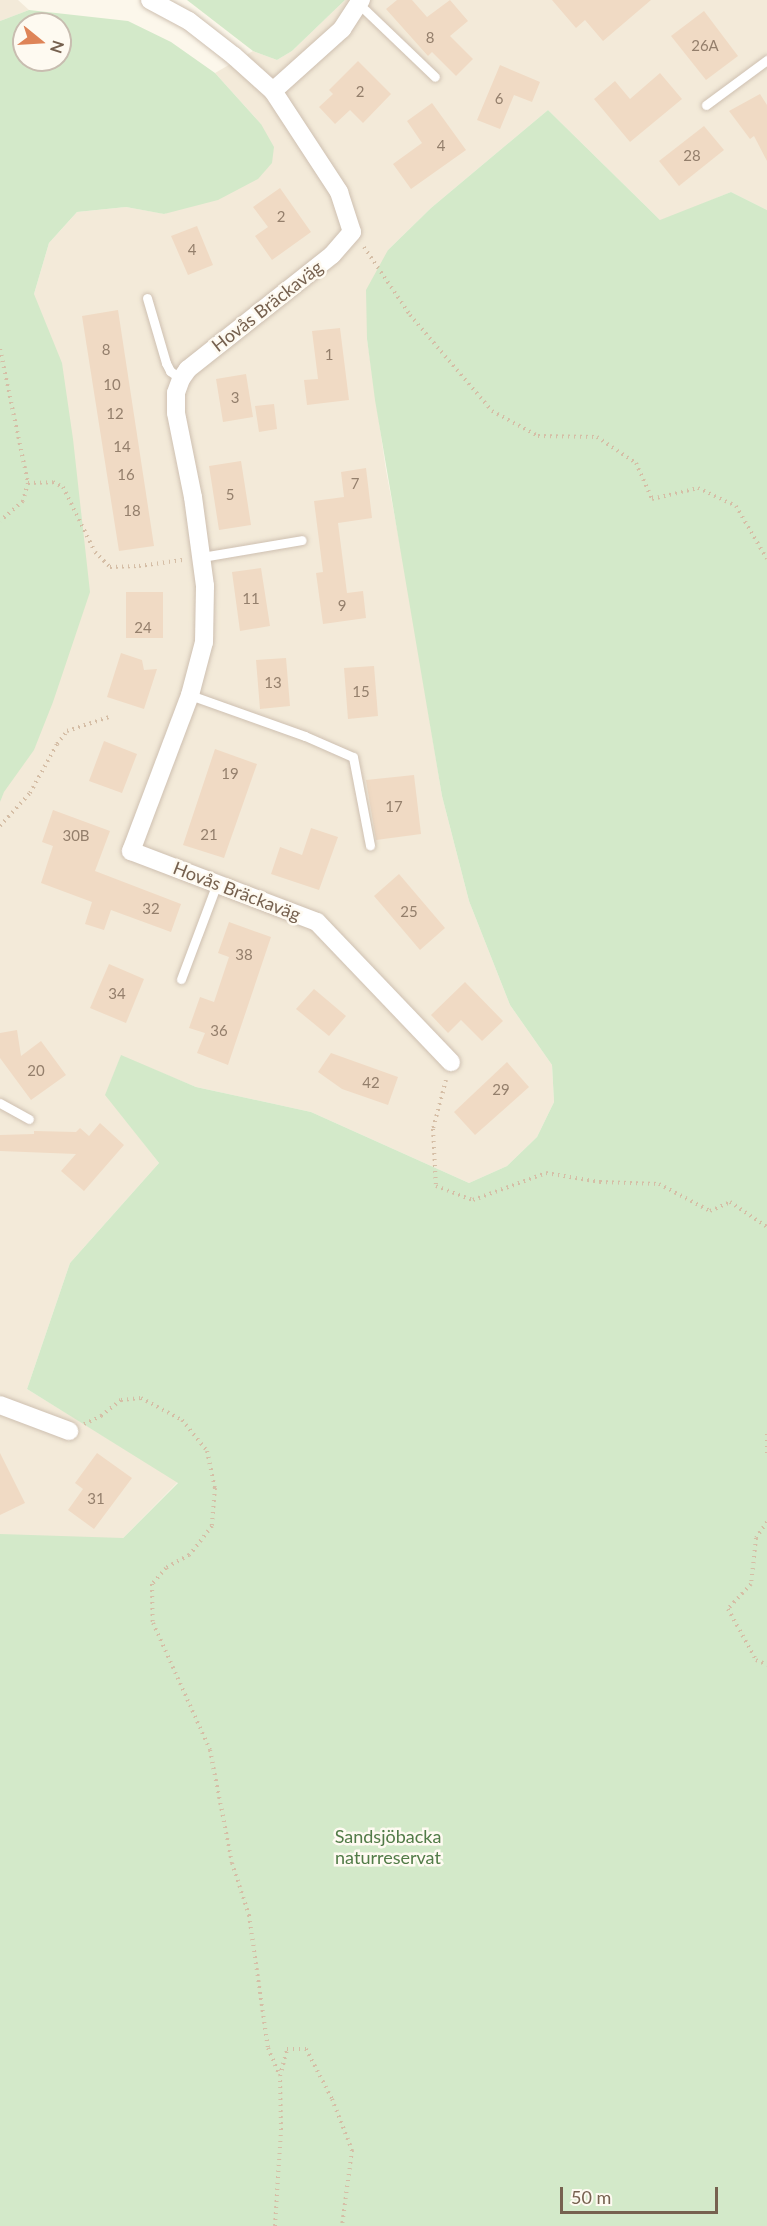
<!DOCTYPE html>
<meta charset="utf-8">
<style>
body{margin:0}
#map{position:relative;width:767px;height:2226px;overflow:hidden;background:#fcf7eb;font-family:Lato,sans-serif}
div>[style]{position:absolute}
.residential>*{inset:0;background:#f3ead9}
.green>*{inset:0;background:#d3e9c9}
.building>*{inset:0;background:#f0dac4}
.path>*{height:4px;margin-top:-2px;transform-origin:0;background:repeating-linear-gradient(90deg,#d5bea6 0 1.5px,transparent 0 6px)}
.roads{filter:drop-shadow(0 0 2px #cec0b1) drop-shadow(0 0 2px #cec0b1)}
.service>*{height:9px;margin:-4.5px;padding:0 4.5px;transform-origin:4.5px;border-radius:4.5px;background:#fff}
.minor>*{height:18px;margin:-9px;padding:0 9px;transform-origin:9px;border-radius:9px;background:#fff}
span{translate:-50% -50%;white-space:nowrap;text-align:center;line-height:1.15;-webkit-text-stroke:5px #fefaf1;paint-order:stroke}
.number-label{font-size:15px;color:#947f6c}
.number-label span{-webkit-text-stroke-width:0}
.street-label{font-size:18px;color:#76614f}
.park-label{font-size:18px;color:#517b47}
.north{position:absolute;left:12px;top:12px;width:60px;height:60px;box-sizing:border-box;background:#fefaf1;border:2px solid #c8bdb0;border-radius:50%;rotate:108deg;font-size:16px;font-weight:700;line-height:24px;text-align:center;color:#76614f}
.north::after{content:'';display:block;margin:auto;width:21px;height:27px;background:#de8458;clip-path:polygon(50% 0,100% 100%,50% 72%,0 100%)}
.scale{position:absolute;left:560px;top:2187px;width:158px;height:27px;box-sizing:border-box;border:3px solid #76614f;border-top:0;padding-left:8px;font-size:18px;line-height:21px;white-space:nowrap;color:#76614f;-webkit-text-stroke:4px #fefaf1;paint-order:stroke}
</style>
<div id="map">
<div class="residential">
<i style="clip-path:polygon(0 0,18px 0,29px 10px,0 21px)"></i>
<i style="clip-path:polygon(345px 0,767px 0,767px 210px,731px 192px,661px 221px,548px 110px,431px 208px,388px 250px,367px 339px,386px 470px,407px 582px,442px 796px,469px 901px,510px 1005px,552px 1065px,554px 1102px,537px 1137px,507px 1166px,469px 1183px,311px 1112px,196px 1087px,121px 1056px,106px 1095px,159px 1163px,70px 1263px,27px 1389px,178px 1482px,117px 1544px,0 1570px,0 303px,34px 294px,49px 243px,77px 212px,126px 207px,165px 214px,261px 124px,215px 73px,253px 51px,277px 60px,292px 51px)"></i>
</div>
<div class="green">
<i style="clip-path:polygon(187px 0,345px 0,292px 51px,277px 60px,253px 51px)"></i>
<i style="clip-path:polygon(evenodd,29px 10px,128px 21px,171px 42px,215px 73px,261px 124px,274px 147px,272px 163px,258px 179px,218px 200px,164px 214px,126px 207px,77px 212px,49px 243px,34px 294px,62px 363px,73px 439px,90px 592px,53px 702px,34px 750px,4px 792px,0 802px,0 21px,29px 10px,24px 24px,60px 24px,60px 60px,24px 60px,24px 24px)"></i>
<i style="clip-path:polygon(548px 110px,660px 220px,731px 192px,767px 210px,767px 2226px,0 2226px,0 1534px,123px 1538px,178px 1483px,27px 1389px,70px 1263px,159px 1163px,105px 1095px,121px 1055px,196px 1087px,311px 1112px,469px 1183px,507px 1166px,537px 1137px,554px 1102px,552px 1065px,510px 1005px,469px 901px,442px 796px,375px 400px,367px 339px,366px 290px,388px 250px,431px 208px)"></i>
</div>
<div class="building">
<i style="clip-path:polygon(397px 0,412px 0,427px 17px,450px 0,468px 21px,450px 36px,473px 59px,456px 76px,432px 52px,428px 56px,386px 9px)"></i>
<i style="clip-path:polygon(552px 0,651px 0,603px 41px,585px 20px,576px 28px)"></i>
<i style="clip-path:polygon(704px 11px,738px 56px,706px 80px,671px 36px)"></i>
<i style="clip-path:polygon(358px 61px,391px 94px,363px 123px,350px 110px,335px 124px,319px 107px,333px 94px,329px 90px)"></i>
<i style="clip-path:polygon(500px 65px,540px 82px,532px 102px,514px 95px,500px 129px,477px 120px)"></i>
<i style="clip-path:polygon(660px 73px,682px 99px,630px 142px,594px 99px,615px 81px,630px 99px)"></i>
<i style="clip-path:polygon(760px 94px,767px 105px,767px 161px,754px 136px,750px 139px,729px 111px)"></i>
<i style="clip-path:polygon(432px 103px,466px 150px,411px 189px,393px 164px,422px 143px,407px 121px)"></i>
<i style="clip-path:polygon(704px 126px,724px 150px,679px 186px,659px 161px)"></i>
<i style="clip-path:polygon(280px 188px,311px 232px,272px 260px,255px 236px,268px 227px,253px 207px)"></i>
<i style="clip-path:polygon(197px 226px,213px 265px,188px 275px,171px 236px)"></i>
<i style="clip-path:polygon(118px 310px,154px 546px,119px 551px,82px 316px)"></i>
<i style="clip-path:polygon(340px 328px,349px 400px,307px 405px,304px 380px,318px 379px,312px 331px)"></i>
<i style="clip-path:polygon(246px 374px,253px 417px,223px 422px,216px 379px)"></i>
<i style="clip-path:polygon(274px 404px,277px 429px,259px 432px,255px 406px)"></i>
<i style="clip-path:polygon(241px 461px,251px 525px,219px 530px,209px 466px)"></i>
<i style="clip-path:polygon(366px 468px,372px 518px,338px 523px,347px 593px,363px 591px,366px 618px,323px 624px,316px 573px,323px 572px,314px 501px,344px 497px,341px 472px)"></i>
<i style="clip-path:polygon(261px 568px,270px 626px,240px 631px,232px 572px)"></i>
<i style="clip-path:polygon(126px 592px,163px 592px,163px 638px,126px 638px)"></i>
<i style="clip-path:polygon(121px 653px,142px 660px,144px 670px,157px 669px,144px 709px,107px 697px)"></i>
<i style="clip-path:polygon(286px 658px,290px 706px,260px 709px,256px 660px)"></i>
<i style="clip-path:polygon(374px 666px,378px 716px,348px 719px,344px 668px)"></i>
<i style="clip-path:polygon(104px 741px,137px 754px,122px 793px,89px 781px)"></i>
<i style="clip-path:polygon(215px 749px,257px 764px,224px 858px,183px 845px)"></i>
<i style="clip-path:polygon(414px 775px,421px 834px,376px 840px,366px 780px)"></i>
<i style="clip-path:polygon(53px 810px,110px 831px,95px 871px,181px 904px,171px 932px,111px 910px,104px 930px,85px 924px,92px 902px,41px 883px,53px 846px,42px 842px)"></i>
<i style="clip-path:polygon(311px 828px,338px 837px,319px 890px,271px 874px,280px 847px,302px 855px)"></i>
<i style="clip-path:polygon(399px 874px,445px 928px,420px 950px,374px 896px)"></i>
<i style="clip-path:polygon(229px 922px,271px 937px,228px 1065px,197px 1053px,205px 1033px,189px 1028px,200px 997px,214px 1002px,229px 957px,218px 953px)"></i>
<i style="clip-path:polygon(109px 964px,144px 979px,126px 1023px,90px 1008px)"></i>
<i style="clip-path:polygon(465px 982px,503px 1021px,482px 1041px,461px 1020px,448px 1033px,431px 1015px)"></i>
<i style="clip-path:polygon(314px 989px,346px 1016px,329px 1036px,296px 1009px)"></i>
<i style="clip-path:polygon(17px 1030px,21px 1056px,41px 1041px,66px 1075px,31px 1100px,0 1058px,0 1033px)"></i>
<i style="clip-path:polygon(331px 1053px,398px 1077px,388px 1105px,342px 1089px,318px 1072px)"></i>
<i style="clip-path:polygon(507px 1062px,529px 1087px,475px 1135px,454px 1112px)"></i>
<i style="clip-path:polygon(100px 1123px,124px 1145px,84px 1191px,61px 1171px,76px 1154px,0 1151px,0 1135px,34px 1134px,34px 1131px,76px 1132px,80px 1128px,89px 1136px)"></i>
<i style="clip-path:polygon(0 1453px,25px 1503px,0 1515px)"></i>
<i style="clip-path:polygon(97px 1453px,132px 1478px,94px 1529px,68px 1510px,83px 1489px,75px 1483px)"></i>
</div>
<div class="path">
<i style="left:364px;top:247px;width:82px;rotate:55.9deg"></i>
<i style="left:410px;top:315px;width:126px;rotate:49.5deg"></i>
<i style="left:492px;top:411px;width:52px;rotate:28.5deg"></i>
<i style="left:538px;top:436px;width:59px;rotate:1deg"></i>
<i style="left:597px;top:437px;width:47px;rotate:33.7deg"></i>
<i style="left:636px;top:463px;width:39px;rotate:66deg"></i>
<i style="left:652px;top:499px;width:47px;rotate:-13.4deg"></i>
<i style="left:698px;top:488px;width:42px;rotate:25.3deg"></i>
<i style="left:736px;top:506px;width:61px;rotate:59.7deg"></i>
<i style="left:0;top:349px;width:137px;rotate:78.2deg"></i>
<i style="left:28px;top:483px;width:19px;rotate:106deg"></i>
<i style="left:23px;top:501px;width:30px;rotate:139deg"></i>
<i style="left:28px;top:483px;width:25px;rotate:-2deg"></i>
<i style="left:53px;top:482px;width:11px;rotate:27deg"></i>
<i style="left:63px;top:487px;width:72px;rotate:63.8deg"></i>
<i style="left:95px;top:552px;width:21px;rotate:45deg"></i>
<i style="left:110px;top:567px;width:29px;rotate:-2deg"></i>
<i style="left:139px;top:566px;width:44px;rotate:-7.8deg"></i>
<i style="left:0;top:826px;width:45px;rotate:-47.7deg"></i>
<i style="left:30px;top:793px;width:56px;rotate:-61.1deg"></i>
<i style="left:57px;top:744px;width:16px;rotate:-52deg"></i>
<i style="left:67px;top:731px;width:44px;rotate:-18.4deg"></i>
<i style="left:446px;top:1080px;width:51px;rotate:104.9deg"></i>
<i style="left:433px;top:1129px;width:57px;rotate:87deg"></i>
<i style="left:436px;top:1186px;width:40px;rotate:21deg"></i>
<i style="left:473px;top:1200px;width:78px;rotate:-20.3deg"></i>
<i style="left:546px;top:1173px;width:55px;rotate:9.5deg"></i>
<i style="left:600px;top:1182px;width:59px;rotate:1.9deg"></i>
<i style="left:659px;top:1184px;width:58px;rotate:27.9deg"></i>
<i style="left:710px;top:1211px;width:22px;rotate:-24deg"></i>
<i style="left:730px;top:1202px;width:45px;rotate:34deg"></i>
<i style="left:84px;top:1424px;width:19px;rotate:-25deg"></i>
<i style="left:101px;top:1416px;width:26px;rotate:-39deg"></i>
<i style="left:121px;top:1400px;width:20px;rotate:-6deg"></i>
<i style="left:141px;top:1398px;width:47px;rotate:28.2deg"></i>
<i style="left:182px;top:1420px;width:40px;rotate:51deg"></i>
<i style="left:207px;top:1451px;width:38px;rotate:78deg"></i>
<i style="left:215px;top:1488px;width:38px;rotate:95deg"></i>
<i style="left:212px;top:1526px;width:37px;rotate:128deg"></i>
<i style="left:189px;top:1555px;width:26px;rotate:151deg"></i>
<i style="left:166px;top:1568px;width:21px;rotate:131deg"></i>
<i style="left:152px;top:1584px;width:39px;rotate:89deg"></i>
<i style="left:153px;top:1623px;width:139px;rotate:65.8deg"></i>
<i style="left:210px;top:1750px;width:115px;rotate:79deg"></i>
<i style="left:232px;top:1863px;width:55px;rotate:71.9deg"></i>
<i style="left:249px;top:1915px;width:134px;rotate:81.9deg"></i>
<i style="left:268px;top:2048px;width:30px;rotate:67deg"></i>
<i style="left:767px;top:1434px;width:19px;rotate:90deg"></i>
<i style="left:767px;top:1522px;width:19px;rotate:125deg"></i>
<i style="left:756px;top:1538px;width:46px;rotate:96.2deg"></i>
<i style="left:751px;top:1584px;width:34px;rotate:133deg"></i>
<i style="left:728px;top:1609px;width:58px;rotate:61.2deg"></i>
<i style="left:756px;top:1660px;width:12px;rotate:24deg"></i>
<i style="left:275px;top:2226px;width:96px;rotate:-86.4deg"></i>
<i style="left:281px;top:2130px;width:54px;rotate:-91.1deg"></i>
<i style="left:280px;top:2076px;width:28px;rotate:-75deg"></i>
<i style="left:287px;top:2049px;width:19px"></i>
<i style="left:306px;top:2049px;width:56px;rotate:62.5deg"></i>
<i style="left:332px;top:2099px;width:55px;rotate:68.6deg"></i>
<i style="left:352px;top:2150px;width:77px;rotate:97.5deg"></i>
</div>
<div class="roads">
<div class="service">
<i style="left:359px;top:4px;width:105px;rotate:43.8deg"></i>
<i style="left:706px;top:105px;width:76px;rotate:-36.4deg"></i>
<i style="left:147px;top:298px;width:68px;rotate:73.7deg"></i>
<i style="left:166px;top:363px;width:9px;rotate:63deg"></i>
<i style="left:170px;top:371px;width:14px;rotate:36deg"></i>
<i style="left:202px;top:557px;width:101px;rotate:-9.6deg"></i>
<i style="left:190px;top:695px;width:122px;rotate:19.6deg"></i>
<i style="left:305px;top:736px;width:52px;rotate:23.6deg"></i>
<i style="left:353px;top:757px;width:90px;rotate:79.1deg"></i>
<i style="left:181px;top:979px;width:103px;rotate:-69.4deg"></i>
<i style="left:0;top:1103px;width:33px;rotate:29deg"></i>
</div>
<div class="minor">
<i style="left:150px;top:0;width:44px;rotate:28.3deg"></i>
<i style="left:189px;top:21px;width:57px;rotate:37.9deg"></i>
<i style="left:234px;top:56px;width:52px;rotate:41.9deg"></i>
<i style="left:273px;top:91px;width:121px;rotate:56.8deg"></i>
<i style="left:339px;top:192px;width:42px;rotate:72deg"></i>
<i style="left:352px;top:232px;width:30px;rotate:131deg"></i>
<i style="left:332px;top:255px;width:184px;rotate:141.6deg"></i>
<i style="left:188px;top:369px;width:12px;rotate:125deg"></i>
<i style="left:181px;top:379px;width:15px;rotate:110deg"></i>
<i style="left:176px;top:393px;width:20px;rotate:90deg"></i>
<i style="left:176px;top:413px;width:86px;rotate:78.6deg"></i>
<i style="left:193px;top:497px;width:90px;rotate:82.3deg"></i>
<i style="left:205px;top:586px;width:56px;rotate:91deg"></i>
<i style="left:204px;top:642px;width:55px;rotate:104.8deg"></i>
<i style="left:190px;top:695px;width:167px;rotate:110.7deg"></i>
<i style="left:131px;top:851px;width:199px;rotate:20.9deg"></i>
<i style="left:317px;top:922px;width:194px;rotate:46.3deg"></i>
<i style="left:273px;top:91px;width:93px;rotate:-41.9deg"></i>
<i style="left:342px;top:29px;width:35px;rotate:-57deg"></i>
<i style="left:0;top:1405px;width:74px;rotate:20.6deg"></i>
</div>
</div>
<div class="number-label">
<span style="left:430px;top:38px">8</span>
<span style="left:705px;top:46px">26A</span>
<span style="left:360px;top:92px">2</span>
<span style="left:499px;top:99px">6</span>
<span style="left:441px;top:146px">4</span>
<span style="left:692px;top:156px">28</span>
<span style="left:281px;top:217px">2</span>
<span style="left:192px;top:250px">4</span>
<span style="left:106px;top:350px">8</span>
<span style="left:329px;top:355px">1</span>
<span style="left:112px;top:385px">10</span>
<span style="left:235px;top:398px">3</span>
<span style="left:115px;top:414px">12</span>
<span style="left:122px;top:447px">14</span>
<span style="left:126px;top:475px">16</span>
<span style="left:355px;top:484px">7</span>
<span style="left:230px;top:495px">5</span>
<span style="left:132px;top:511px">18</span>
<span style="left:251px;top:599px">11</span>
<span style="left:342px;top:606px">9</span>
<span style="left:143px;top:628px">24</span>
<span style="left:273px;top:683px">13</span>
<span style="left:361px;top:692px">15</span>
<span style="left:230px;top:774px">19</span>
<span style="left:394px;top:807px">17</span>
<span style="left:209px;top:835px">21</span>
<span style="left:76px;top:836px">30B</span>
<span style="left:151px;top:909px">32</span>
<span style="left:409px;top:912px">25</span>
<span style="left:244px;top:955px">38</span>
<span style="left:117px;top:994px">34</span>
<span style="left:219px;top:1031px">36</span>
<span style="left:36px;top:1071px">20</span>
<span style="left:371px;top:1083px">42</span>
<span style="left:501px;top:1090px">29</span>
<span style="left:96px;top:1499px">31</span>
</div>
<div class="street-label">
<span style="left:267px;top:306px;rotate:-38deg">Hovås Bräckaväg</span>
<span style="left:237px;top:891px;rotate:21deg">Hovås Bräckaväg</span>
</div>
<div class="park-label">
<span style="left:388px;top:1847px">Sandsjöbacka<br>naturreservat</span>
</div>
<div class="north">N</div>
<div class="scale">50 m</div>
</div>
